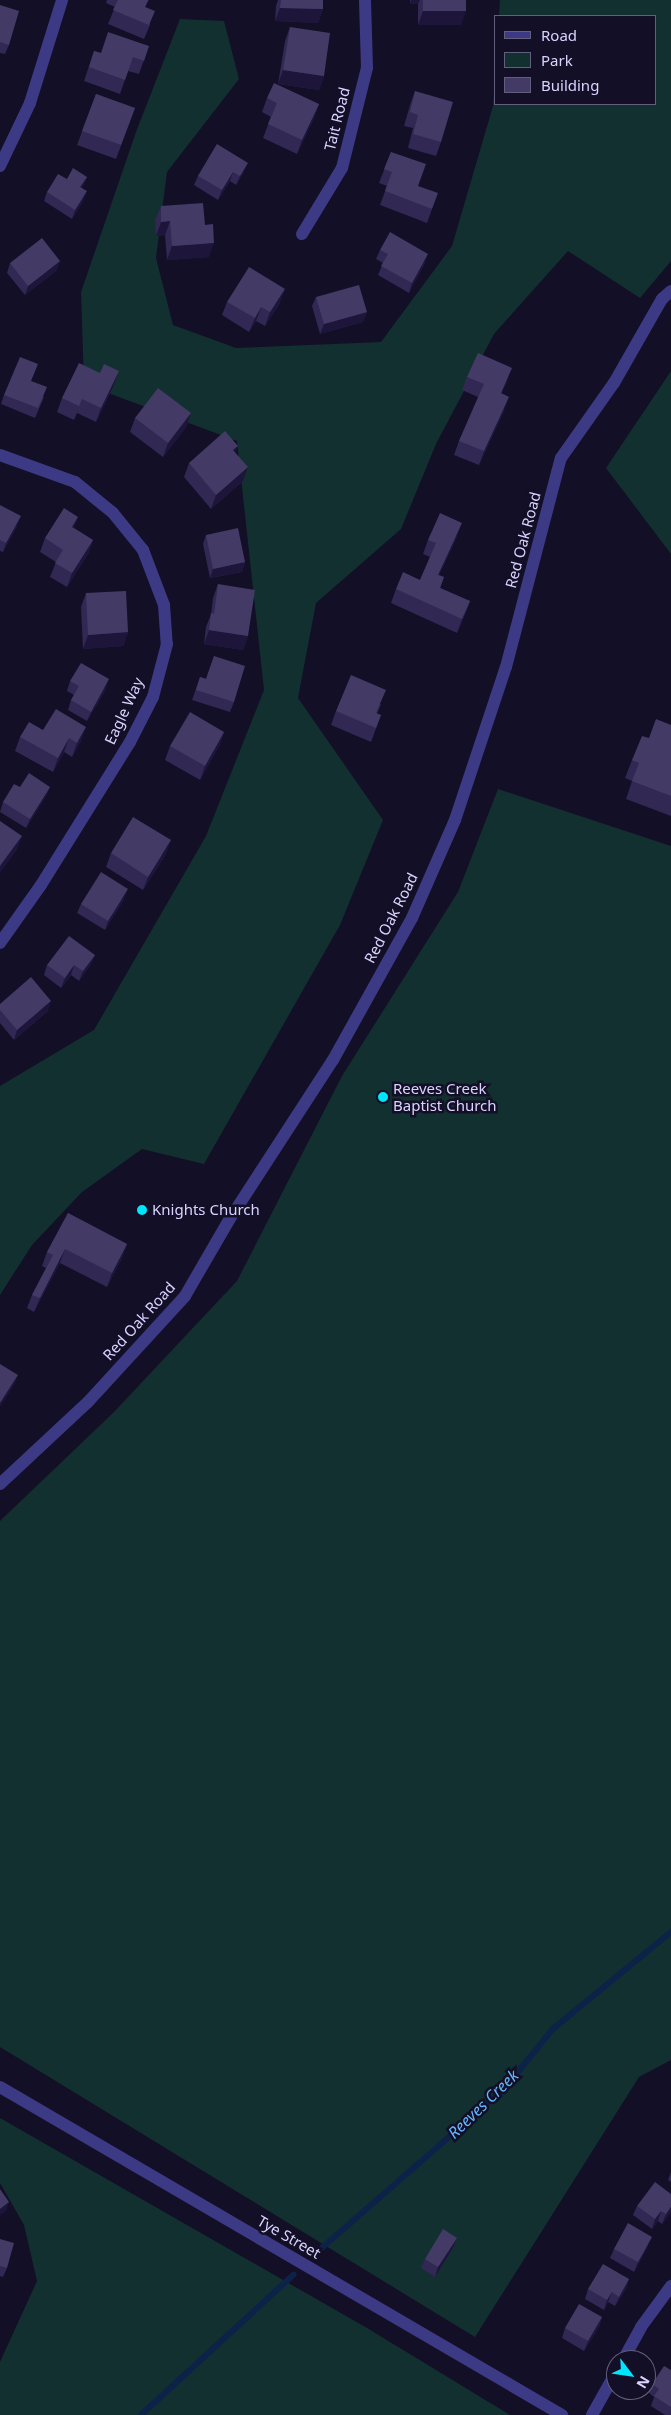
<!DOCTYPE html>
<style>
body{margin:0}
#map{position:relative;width:671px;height:2415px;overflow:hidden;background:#130f26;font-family:"Noto Sans",sans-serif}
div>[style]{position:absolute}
.green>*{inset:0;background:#12302f}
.stream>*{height:5.5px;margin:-2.75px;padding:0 2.75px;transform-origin:2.75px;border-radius:2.75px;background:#0c2248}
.minor>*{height:12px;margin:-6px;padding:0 6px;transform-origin:6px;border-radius:6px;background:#3d3a85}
.tertiary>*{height:12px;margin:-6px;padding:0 6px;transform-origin:6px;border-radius:6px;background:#3d3a85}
.wall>*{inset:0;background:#312854}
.shaded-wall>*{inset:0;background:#1d163a}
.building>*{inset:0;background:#433a66}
.dots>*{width:14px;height:14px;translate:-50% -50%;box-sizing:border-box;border:2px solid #130f26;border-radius:50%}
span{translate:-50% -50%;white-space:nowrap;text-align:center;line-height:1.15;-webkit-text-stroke:5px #130f26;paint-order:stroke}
.street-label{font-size:15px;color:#d9d4ff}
.poi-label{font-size:15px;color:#d9d4ff}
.left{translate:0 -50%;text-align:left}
.water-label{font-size:16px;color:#62b6ff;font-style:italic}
.legend{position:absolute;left:494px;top:15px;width:162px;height:90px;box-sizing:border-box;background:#130f26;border:1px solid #625e7d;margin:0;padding:6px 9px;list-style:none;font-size:15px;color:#d9d4ff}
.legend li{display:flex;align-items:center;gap:10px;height:25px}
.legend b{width:25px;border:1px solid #625e7d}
.north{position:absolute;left:606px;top:2350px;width:50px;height:50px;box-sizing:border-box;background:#130f26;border:1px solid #625e7d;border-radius:50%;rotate:121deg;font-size:14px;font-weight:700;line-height:20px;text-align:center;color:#d9d4ff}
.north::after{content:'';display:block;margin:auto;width:18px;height:22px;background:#00e5ff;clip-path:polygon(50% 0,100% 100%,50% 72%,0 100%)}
</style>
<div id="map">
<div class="green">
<i style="clip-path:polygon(500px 0,671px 0,671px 261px,640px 298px,568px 251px,494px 334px,436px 444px,401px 529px,316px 603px,298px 698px,383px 820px,340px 925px,204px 1164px,142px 1149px,82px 1192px,32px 1245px,0 1295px,0 1086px,94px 1030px,206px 836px,264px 690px,237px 441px,84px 384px,81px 292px,136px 132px,180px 19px,224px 21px,239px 79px,167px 172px,156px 258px,173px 325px,236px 348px,381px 342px,452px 246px,493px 106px,495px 82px,495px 104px,655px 104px,655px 16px,499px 16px)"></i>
<i style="clip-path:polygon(671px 371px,671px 554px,606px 468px)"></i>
<i style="clip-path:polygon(498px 789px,671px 846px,671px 2060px,639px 2077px,475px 2337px,0 2047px,0 1521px,114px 1412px,237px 1281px,342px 1076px,458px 892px)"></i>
<i style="clip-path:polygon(0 2118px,367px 2328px,510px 2415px,0 2415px,0 2362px,37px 2281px,24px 2225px,0 2183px)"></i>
</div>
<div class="stream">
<i style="left:315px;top:2254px;width:251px;rotate:-41.1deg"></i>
<i style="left:504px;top:2089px;width:77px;rotate:-50.8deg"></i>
<i style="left:553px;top:2029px;width:153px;rotate:-39.4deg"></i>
<i style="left:141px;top:2415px;width:207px;rotate:-42.6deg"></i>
</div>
<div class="minor">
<i style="left:0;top:166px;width:70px;rotate:-64.5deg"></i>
<i style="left:30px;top:103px;width:108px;rotate:-72.7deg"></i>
<i style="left:302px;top:234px;width:77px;rotate:-58.8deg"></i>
<i style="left:342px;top:168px;width:103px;rotate:-76deg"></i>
<i style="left:367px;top:68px;width:68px;rotate:-91.7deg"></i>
<i style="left:0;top:455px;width:80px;rotate:19.8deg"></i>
<i style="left:75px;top:482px;width:49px;rotate:39.2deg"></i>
<i style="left:113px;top:513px;width:48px;rotate:51deg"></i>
<i style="left:143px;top:550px;width:59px;rotate:69.1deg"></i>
<i style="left:164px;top:605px;width:39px;rotate:86deg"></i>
<i style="left:167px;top:644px;width:55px;rotate:104.8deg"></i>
<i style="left:153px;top:697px;width:51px;rotate:117.1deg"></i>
<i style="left:130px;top:742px;width:168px;rotate:121.9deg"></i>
<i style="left:41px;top:885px;width:71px;rotate:125.3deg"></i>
<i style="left:623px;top:2360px;width:38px;rotate:-61deg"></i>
<i style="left:641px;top:2327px;width:51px;rotate:-53.8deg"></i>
<i style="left:592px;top:2415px;width:49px;rotate:-60.8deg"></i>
</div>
<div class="tertiary">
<i style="left:0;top:1484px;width:120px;rotate:-43deg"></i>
<i style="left:88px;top:1402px;width:144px;rotate:-47.5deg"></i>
<i style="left:185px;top:1296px;width:88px;rotate:-59.9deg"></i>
<i style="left:229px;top:1220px;width:191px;rotate:-57deg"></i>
<i style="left:333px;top:1060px;width:162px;rotate:-60.9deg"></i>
<i style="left:412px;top:918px;width:107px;rotate:-66.3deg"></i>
<i style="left:455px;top:820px;width:161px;rotate:-71.6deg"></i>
<i style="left:506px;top:667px;width:216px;rotate:-75.3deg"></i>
<i style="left:561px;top:458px;width:92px;rotate:-54.8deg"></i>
<i style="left:614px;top:383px;width:97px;rotate:-60.3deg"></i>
<i style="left:662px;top:299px;width:12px;rotate:-42deg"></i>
<i style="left:0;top:2087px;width:651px;rotate:30.27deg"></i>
</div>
<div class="wall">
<i style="clip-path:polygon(107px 0,149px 0,145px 7px,150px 25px,144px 39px,108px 24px,115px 7px,106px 3px)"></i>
<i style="clip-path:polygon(278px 0,326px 0,323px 0,323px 9px,318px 23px,275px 21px,276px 6px)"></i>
<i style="clip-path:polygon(410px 0,466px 0,461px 25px,418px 25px,418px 4px,410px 4px)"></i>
<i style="clip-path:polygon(0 5px,9px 45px,5px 54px,0 53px)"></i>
<i style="clip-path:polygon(290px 27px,324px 76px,319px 90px,278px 84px,285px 41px)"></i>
<i style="clip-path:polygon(149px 46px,139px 74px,128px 71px,120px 94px,84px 81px,94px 51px,101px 53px)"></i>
<i style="clip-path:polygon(415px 91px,441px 142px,436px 156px,408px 148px,413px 128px,404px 126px,410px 105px)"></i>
<i style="clip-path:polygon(96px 94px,135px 108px,116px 159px,77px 145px)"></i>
<i style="clip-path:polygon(267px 98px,319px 104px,314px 118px,297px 154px,263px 138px,271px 117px,262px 112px)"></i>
<i style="clip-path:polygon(217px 144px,244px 172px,236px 185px,230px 181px,218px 200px,194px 185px,198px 176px)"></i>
<i style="clip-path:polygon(391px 152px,432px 209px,427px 223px,380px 205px,387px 186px,379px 183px)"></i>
<i style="clip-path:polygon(87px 177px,82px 188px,83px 201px,72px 219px,44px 201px,47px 192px,67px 179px)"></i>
<i style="clip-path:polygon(161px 206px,205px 225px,209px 257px,167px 260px,165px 235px,156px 236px,155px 220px)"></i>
<i style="clip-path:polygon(380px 250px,425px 263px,409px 293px,378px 275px,383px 263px,376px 259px)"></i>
<i style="clip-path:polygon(60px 261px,56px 271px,25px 295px,7px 273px,10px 263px)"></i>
<i style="clip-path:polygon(316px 297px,367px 312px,363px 322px,320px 334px,312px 306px)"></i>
<i style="clip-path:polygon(227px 302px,280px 303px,265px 326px,256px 321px,249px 332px,222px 315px)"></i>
<i style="clip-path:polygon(467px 377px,507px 382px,501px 393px,504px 411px,479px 465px,454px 455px,459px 441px,478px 397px,462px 390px)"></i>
<i style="clip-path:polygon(31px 381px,44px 397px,35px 418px,1px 404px,4px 395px)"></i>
<i style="clip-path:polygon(114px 385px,96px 422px,77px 413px,74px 420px,57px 412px,62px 398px)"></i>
<i style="clip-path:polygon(191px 413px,186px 427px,163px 457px,130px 432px,135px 418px)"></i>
<i style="clip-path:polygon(235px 453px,243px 481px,211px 509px,184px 477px,189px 463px)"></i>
<i style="clip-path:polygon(0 505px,17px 526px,3px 552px,0 551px)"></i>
<i style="clip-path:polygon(74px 528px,93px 540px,88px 554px,67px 587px,50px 577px,56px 562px,40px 552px,45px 538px)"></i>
<i style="clip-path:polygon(206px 535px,245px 562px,242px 572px,210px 578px,203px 544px)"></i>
<i style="clip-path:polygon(457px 537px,439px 575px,444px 577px,440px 588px,470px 601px,465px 615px,457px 633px,391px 603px,396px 589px,420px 580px,430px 557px,423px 554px,428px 540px)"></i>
<i style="clip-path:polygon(218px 584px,248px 636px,243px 650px,204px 644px,206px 627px,211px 614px,213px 598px)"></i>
<i style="clip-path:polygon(86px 593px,128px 632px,123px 646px,83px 649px,81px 607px)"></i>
<i style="clip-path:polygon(214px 656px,234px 702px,230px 712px,192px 700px,200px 677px,206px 679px)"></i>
<i style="clip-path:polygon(70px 681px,106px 689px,87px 721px,68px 710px,71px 700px,74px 695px,67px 691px)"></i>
<i style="clip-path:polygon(381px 704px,377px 714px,381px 715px,371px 742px,331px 725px,336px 711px)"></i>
<i style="clip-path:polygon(671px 725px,671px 816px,626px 799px,632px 781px,625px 778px,632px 760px,649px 738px)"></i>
<i style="clip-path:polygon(43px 730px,81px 741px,72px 757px,64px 752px,53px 772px,15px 751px,20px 737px)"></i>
<i style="clip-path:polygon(224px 732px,219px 746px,200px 780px,165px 760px,170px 746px)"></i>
<i style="clip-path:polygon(20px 787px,50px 787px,46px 796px,26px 828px,0 812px,3px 802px)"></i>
<i style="clip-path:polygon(111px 853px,166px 854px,143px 890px,106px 867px)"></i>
<i style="clip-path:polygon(124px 899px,105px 930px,77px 913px,81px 904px)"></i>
<i style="clip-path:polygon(95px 955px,91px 964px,79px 981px,71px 975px,61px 988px,44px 975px,47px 965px)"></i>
<i style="clip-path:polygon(0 1004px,48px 1011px,14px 1040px,0 1023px)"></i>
<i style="clip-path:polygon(68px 1213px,127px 1244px,122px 1258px,107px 1287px,60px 1263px,34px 1312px,27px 1308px,32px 1295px,46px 1268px,42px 1266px,47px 1252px)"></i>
<i style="clip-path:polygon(671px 2172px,671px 2182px,668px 2180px)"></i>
<i style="clip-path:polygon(637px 2206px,671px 2212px,662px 2224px,658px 2221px,652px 2229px,633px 2215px)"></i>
<i style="clip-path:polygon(457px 2238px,453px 2248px,435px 2277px,421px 2268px,425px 2259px)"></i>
<i style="clip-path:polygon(0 2239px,7px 2268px,3px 2277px,0 2276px)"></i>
<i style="clip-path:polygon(648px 2246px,634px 2272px,610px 2258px,614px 2249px)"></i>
<i style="clip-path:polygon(629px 2279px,626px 2289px,615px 2306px,608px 2302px,604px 2310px,585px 2299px,588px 2289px)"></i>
<i style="clip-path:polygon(602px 2317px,599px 2327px,584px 2351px,562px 2338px,565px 2328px)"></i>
<i style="clip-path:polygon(671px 2370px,671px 2415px,665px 2415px,651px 2406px,654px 2397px,649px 2393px,652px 2384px)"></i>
</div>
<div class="shaded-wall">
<i style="clip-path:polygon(411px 0,420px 0,418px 4px,410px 4px)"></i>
<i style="clip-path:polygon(280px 8px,323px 9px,318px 23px,275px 21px)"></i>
<i style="clip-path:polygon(423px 11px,466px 11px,461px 25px,418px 25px)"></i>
<i style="clip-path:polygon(283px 70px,324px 76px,319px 90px,278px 84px)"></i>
<i style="clip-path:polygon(319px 104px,314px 118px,297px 154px,302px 140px)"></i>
<i style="clip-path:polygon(248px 163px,244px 172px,236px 185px,240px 176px)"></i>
<i style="clip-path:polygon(233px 172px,230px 181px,218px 200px,222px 190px)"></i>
<i style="clip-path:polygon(87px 177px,83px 186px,77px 197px,80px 187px)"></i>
<i style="clip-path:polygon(87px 191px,83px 201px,72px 219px,75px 210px)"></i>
<i style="clip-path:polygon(170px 221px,165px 235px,156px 236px,161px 222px)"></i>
<i style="clip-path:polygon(214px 243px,209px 257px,167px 260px,172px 246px)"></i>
<i style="clip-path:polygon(428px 254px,425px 263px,409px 293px,412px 283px)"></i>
<i style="clip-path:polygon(60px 261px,56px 271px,25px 295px,28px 286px)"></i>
<i style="clip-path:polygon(285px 289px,280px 303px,265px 326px,270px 312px)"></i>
<i style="clip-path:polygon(261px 307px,256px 321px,249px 332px,255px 318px)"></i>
<i style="clip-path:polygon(367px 312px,363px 322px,320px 334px,324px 324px)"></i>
<i style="clip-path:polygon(512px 368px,507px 382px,496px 407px,501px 393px)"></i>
<i style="clip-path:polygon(119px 371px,114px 385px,96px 422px,101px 408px)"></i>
<i style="clip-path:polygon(509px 397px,504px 411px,479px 465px,484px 451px)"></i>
<i style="clip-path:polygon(191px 413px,186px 427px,163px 457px,168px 443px)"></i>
<i style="clip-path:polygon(238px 446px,233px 460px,233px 450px)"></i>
<i style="clip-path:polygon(248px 467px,243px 481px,211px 509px,216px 495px)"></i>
<i style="clip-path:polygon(21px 516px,17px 526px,3px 552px,6px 543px)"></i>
<i style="clip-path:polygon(78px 517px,73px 531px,72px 527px)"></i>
<i style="clip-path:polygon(462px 523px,457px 537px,433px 589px,438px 575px)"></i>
<i style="clip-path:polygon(93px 540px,88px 554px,67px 587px,72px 573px)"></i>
<i style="clip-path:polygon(245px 562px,242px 572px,210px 578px,213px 569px)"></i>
<i style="clip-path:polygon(470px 601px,465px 615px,457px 633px,462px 619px)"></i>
<i style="clip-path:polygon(209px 630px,248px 636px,243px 650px,204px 644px)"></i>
<i style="clip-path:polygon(128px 632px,123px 646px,83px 649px,88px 635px)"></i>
<i style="clip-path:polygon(109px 679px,106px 689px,87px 721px,91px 712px)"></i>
<i style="clip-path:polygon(86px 727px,81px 741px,72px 757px,77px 743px)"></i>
<i style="clip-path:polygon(224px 732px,219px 746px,200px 780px,205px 766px)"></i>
<i style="clip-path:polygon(69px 738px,64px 752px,53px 772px,58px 758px)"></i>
<i style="clip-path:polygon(50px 787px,46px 796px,26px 828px,30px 819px)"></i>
<i style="clip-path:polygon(22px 836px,17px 850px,0 873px,0 866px)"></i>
<i style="clip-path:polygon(171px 840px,166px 854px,143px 890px,148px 877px)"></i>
<i style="clip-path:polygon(128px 889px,124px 899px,105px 930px,108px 921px)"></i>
<i style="clip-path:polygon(95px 955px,91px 964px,79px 981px,83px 971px)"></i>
<i style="clip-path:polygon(74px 965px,71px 975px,61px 988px,65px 978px)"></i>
<i style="clip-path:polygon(51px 1001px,48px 1011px,14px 1040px,17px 1030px)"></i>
<i style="clip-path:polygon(127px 1244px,122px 1258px,107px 1287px,112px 1273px)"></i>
<i style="clip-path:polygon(65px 1249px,60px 1263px,34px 1312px,40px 1298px)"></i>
<i style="clip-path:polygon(18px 1375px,14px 1385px,0 1407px,0 1403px)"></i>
<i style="clip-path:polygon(9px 2202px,6px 2211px,0 2215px,0 2209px)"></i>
<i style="clip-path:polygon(671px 2207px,671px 2212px,662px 2224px,666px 2214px)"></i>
<i style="clip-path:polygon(661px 2211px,658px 2221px,652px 2229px,655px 2219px)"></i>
<i style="clip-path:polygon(652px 2237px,648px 2246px,634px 2272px,638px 2262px)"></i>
<i style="clip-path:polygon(457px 2238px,453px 2248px,435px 2277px,438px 2267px)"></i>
<i style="clip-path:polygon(629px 2279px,626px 2289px,615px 2306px,619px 2297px)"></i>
<i style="clip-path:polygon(612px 2292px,608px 2302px,604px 2310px,607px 2300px)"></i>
<i style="clip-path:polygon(602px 2317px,599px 2327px,584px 2351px,588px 2341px)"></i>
</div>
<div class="building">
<i style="clip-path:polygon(118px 0,148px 0,145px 7px,155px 11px,149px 25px,113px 10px)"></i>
<i style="clip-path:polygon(281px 0,323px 0,323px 9px,280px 8px)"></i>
<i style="clip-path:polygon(423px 0,466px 0,466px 11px,423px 11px)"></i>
<i style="clip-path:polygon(0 5px,19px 11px,9px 45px,0 42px)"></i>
<i style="clip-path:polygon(290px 27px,330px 33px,324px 76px,283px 70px)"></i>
<i style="clip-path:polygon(108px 32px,149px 46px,144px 61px,133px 57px,125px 80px,89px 67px,94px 51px,101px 53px)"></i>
<i style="clip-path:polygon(274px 83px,319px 104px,302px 140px,268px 124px,277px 103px,267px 98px)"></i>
<i style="clip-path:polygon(415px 91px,453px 102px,441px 142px,413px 134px,418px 115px,410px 112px)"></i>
<i style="clip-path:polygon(96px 94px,135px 108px,121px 145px,82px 131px)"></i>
<i style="clip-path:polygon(217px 144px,248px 163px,240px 176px,233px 172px,222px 190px,198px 176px)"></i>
<i style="clip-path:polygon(391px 152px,426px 164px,418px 186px,438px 193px,432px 209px,385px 191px,392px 172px,384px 169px)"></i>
<i style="clip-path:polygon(73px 168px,87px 177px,80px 187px,87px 191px,75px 210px,47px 192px,58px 174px,67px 179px)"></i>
<i style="clip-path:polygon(203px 203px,205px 225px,213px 224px,214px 243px,172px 246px,170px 221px,161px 222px,161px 206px)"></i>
<i style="clip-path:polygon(390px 232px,428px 254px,412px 283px,381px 266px,388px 254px,380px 250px)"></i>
<i style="clip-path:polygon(42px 238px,60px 261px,28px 286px,10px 263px)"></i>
<i style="clip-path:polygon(249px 267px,285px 289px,270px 312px,261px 307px,255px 318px,227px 302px)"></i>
<i style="clip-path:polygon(359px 285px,367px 312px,324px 324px,316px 297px)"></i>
<i style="clip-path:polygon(478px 353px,512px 368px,501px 393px,509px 397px,484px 451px,459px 441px,484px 384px,467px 377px)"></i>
<i style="clip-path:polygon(20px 357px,38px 364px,31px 381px,47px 387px,38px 408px,4px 395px)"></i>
<i style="clip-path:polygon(79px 363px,100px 373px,104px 364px,119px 371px,101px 408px,82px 399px,79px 406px,62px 398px)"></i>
<i style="clip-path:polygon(158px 388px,191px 413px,168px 443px,135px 418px)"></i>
<i style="clip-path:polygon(225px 431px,238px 446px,233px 450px,248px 467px,216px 495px,189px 463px)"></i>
<i style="clip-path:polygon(0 505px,21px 516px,6px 543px,0 540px)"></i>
<i style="clip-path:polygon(64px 508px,78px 517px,72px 527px,93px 540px,72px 573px,55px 563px,63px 550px,45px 538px)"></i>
<i style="clip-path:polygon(440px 513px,462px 523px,438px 575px,444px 577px,440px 588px,470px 601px,462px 619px,396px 589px,403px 572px,420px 580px,436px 543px,428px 540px)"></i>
<i style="clip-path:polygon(238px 528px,245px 562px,213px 569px,206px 535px)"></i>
<i style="clip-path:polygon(218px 584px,255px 590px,248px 636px,209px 630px,211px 613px,214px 614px)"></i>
<i style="clip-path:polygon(126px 591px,128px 632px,88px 635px,86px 593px)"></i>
<i style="clip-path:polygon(214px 656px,245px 666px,234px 702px,196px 690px,200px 677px,206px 679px)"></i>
<i style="clip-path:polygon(81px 663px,109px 679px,91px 712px,71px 700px,79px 686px,70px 681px)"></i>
<i style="clip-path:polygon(351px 675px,386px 690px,376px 713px,381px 715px,376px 728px,336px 711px)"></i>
<i style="clip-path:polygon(56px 709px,86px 727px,77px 743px,69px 738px,58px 758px,20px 737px,29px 722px,43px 730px)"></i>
<i style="clip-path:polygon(190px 712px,224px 732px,205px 766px,170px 746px)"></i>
<i style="clip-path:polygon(656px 719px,671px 725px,671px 796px,632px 781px,639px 763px,632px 760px,642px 736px,649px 738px)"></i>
<i style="clip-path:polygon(29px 773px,50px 787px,30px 819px,3px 802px,14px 784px,20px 787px)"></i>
<i style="clip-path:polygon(133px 817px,171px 840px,148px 877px,111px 853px)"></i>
<i style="clip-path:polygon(0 821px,22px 836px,0 866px)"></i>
<i style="clip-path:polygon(101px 872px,128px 889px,108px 921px,81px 904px)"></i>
<i style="clip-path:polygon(69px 936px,95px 955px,83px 971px,74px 965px,65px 978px,47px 965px)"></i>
<i style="clip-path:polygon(31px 977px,51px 1001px,17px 1030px,0 1010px,0 1004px)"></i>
<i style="clip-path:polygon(68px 1213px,127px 1244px,112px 1273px,65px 1249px,40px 1298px,32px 1295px,53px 1255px,47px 1252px)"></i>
<i style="clip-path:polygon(0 1364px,18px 1375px,0 1403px)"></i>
<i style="clip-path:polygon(655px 2182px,671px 2194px,671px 2207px,666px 2214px,661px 2211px,655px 2219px,637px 2206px)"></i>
<i style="clip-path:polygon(0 2189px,9px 2202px,0 2209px)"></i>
<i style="clip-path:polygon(628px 2223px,652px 2237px,638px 2262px,614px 2249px)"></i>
<i style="clip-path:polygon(443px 2229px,457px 2238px,438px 2267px,425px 2259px)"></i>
<i style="clip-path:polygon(0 2239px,14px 2243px,7px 2268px,0 2266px)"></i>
<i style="clip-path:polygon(603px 2264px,629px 2279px,619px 2297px,612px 2292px,607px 2300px,588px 2289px)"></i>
<i style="clip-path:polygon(579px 2304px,602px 2317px,588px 2341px,565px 2328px)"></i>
<i style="clip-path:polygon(664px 2366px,671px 2370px,671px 2407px,654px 2396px,659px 2389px,652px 2384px)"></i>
</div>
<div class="dots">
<i style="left:383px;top:1097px;background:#00e5ff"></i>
<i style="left:142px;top:1210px;background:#00e5ff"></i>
</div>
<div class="street-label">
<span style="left:337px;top:119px;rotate:-76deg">Tait Road</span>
<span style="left:523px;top:540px;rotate:-75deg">Red Oak Road</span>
<span style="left:124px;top:711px;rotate:-65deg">Eagle Way</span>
<span style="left:391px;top:918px;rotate:-63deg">Red Oak Road</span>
<span style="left:139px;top:1321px;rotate:-48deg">Red Oak Road</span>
<span style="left:289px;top:2237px;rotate:30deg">Tye Street</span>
</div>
<div class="poi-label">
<span class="left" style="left:393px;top:1097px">Reeves Creek<br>Baptist Church</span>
<span class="left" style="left:152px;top:1210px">Knights Church</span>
</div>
<div class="water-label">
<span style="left:483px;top:2104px;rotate:-44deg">Reeves Creek</span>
</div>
<ul class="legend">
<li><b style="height:6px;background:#3d3a85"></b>Road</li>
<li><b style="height:14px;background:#12302f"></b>Park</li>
<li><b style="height:14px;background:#433a66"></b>Building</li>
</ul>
<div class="north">N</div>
</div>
